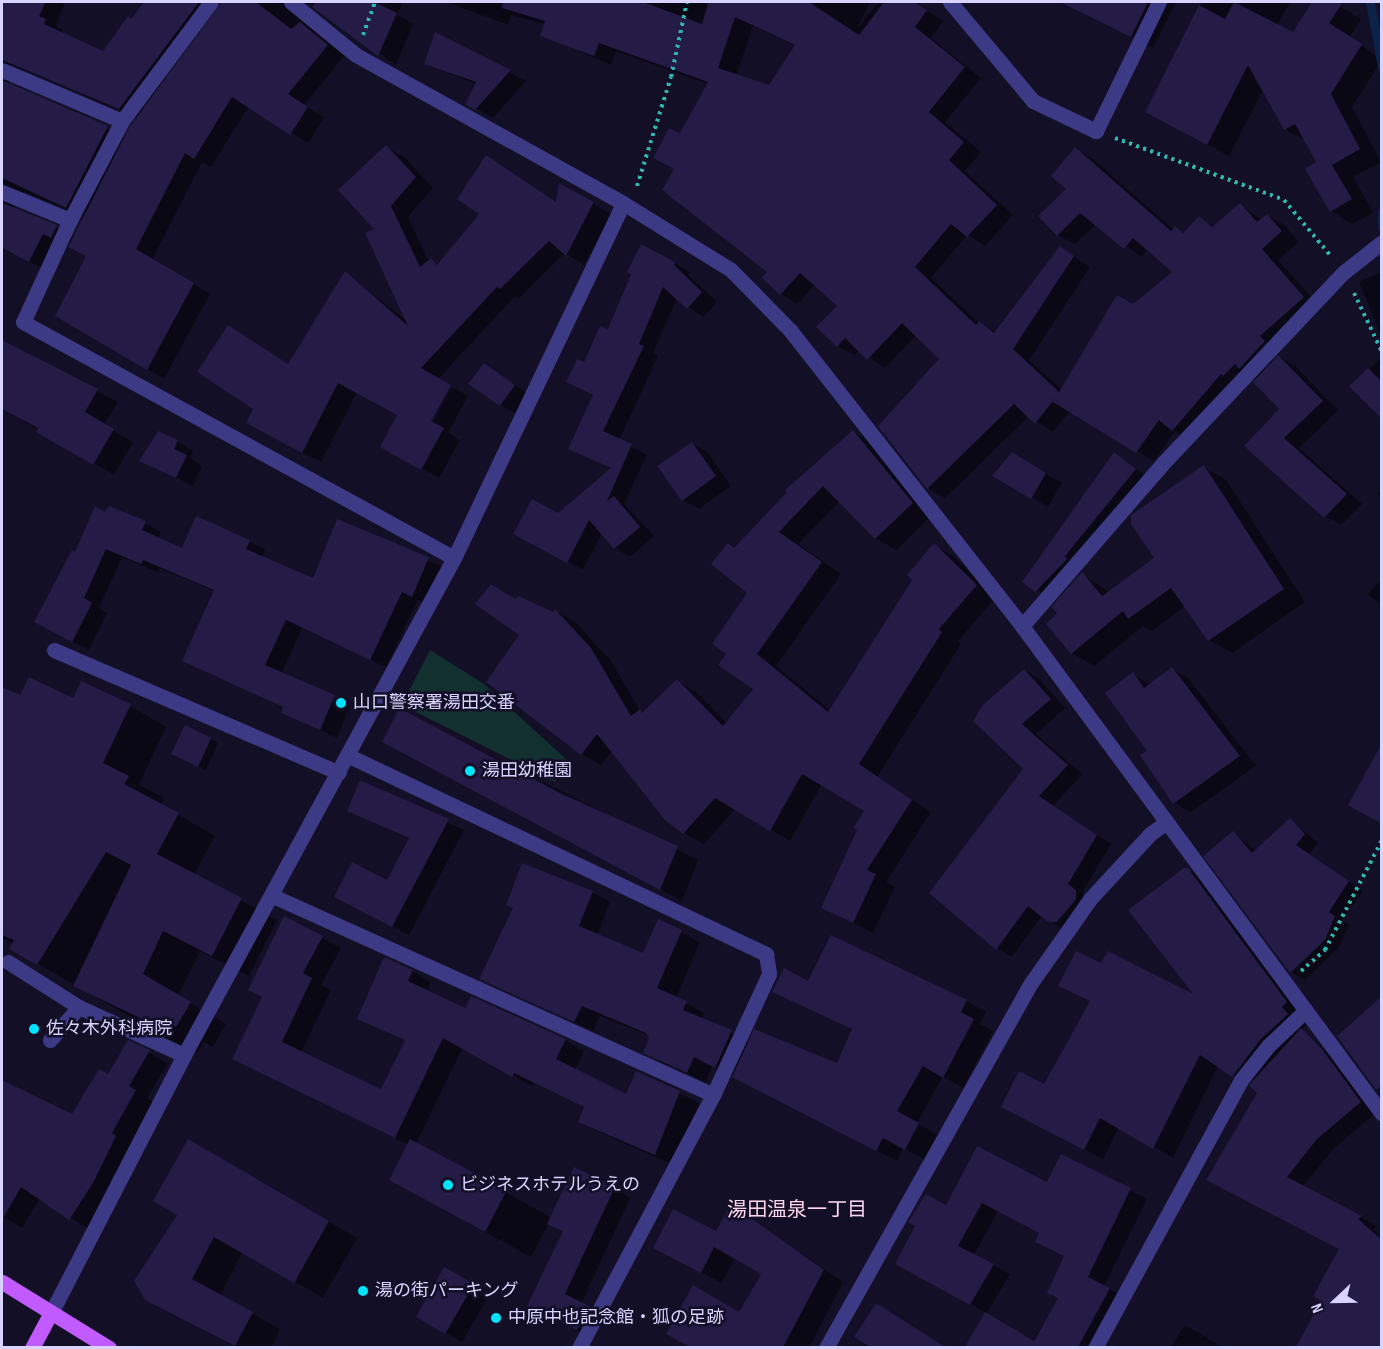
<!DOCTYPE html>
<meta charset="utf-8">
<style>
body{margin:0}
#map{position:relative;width:1383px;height:1349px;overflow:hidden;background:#130f26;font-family:"Sofia Sans Condensed","Noto Sans JP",sans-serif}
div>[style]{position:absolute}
.green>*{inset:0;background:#12302f}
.shadow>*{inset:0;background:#0007}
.stream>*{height:9px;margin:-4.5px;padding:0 4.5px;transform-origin:4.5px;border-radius:4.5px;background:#0c2248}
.building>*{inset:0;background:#241b47}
.path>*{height:4px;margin-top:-2px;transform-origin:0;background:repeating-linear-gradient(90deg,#2fb8b0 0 3px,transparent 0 7.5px)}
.minor>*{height:15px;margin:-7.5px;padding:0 7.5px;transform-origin:7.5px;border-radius:7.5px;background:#3d3a85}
.major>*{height:15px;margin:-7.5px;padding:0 7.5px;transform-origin:7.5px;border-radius:7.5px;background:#c25bff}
.dots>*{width:16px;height:16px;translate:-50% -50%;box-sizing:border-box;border:3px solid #130f26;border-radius:50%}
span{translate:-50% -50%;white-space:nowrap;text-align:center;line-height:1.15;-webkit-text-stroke:5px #130f26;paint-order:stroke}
.poi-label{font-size:18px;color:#d9d4ff}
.left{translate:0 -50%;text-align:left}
.neighbourhood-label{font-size:20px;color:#ffd6f0}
.frame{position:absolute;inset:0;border:3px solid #d9d4ff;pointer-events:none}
.north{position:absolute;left:1305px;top:1271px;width:60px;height:60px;-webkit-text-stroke:4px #130f26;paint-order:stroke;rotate:248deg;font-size:16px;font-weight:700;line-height:24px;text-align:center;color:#d9d4ff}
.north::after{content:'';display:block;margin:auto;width:21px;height:27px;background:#d9d4ff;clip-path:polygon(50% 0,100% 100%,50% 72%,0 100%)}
</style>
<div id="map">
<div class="green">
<i style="clip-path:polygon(430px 650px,484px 684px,567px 760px,555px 782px,402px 705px)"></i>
</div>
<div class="shadow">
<i style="clip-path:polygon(evenodd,2px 2px,43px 2px,37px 23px,46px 2px,65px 2px,56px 26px,63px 30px,61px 33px,103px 53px,148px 2px,403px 2px,397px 15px,413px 24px,396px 65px,312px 4px,301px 5px,301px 20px,344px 56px,304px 105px,324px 118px,308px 143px,249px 106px,211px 167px,202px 162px,152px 260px,210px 294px,164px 379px,57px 315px,87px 256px,60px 243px,47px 270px,2px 249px,2px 2px,24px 70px,138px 118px,126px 138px,12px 87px,9px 83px,13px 72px,24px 70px,2px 2px,24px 192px,85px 217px,75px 237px,14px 209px,10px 197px,24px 192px)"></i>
<i style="clip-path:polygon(evenodd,447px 2px,870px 2px,856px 30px,879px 2px,914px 2px,943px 21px,931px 38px,981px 78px,945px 122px,981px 152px,965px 171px,1013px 215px,985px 246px,967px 235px,931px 278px,979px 323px,997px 333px,1061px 248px,1090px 267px,1029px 360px,1062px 390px,1133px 306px,1174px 272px,1148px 249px,1142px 257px,1096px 224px,1075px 244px,1058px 235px,1076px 149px,1093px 159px,1174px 230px,1185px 233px,1199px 218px,1215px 227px,1240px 205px,1262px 220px,1267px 215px,1284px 225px,1299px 242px,1278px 260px,1320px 307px,1276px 347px,1281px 352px,1277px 356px,1295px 366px,1338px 410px,1299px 448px,1362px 504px,1341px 525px,1325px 516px,1246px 446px,1281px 409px,1252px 374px,1190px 439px,1175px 431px,1154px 461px,1070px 411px,1053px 432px,1029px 416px,945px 498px,928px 488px,941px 359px,916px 335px,885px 368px,859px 350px,855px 355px,838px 346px,839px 306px,815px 284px,798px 304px,781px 294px,764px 278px,769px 272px,676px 169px,680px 135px,708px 84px,616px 51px,611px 65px,542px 35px,546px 24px,511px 15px,508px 25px,447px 2px,753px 26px,796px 46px,769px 87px,736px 76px,753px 26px)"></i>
<i style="clip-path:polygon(1063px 2px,1176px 2px,1153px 48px)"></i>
<i style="clip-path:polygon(1202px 2px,1290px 2px,1277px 25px,1294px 34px,1314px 2px,1332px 2px,1361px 19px,1350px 37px,1382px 60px,1352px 107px,1381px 162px,1353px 177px,1373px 212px,1353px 224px,1331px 211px,1318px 163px,1306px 141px,1285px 129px,1263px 90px,1229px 156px,1147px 112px)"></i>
<i style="clip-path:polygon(436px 34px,526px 81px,493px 118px,467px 103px,476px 84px,426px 64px)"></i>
<i style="clip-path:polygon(386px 147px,404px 157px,433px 188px,408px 217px,429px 262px,440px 264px,481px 214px,504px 167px,557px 203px,560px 185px,611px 214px,584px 265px,565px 253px,519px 298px,515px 296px,438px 379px,427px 427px,429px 429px,452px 387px,468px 396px,448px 433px,460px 440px,439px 478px,399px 457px,399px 415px,357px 392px,321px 462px,265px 433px,228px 327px,289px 365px,346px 273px,408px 322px,377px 229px)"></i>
<i style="clip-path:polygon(675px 263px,690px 272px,688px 275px,717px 302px,703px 317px,677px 298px,653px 353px,658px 356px,619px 440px,647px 455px,624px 504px,654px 536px,630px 557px,615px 548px,602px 533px,583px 570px,531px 542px,612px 469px,570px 449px,594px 396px,568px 382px,609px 331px)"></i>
<i style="clip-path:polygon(1382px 272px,1382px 338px,1359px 282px)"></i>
<i style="clip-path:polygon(16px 349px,118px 402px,104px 425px,133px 442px,114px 475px,2px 408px,2px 377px)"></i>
<i style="clip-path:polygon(1382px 357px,1382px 417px,1351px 386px)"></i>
<i style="clip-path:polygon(484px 365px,530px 395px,517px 414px,500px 405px)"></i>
<i style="clip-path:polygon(853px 432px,873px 443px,932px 515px,896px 550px,876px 538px,840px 501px,798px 544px,841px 574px,776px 666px,831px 711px,934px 545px,954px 557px,996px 597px,957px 642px,961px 644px,877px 777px,931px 812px,886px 882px,895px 887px,873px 933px,823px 908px,867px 811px,822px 784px,790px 841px,735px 809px,704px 844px,684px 833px,612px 751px,601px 765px,582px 754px,521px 634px,516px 600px,554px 614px,556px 611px,575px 622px,611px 661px,640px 711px,644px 713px,678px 681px,697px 693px,727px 723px,755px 689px,728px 653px,749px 593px,735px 548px)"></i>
<i style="clip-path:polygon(177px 441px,193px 451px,190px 458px,202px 466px,193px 486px,141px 460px)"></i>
<i style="clip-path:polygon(692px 443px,708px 453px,731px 486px,699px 509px,683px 500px)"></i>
<i style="clip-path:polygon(1012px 454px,1062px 483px,1048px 507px,994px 475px)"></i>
<i style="clip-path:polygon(1114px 454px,1148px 477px,1051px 599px,1024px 581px)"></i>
<i style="clip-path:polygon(1204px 467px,1226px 480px,1305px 602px,1232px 653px,1209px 640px,1185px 606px,1152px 631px,1143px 626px,1094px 666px,1072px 653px,1059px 613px,1082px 574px,1109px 592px,1156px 558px,1130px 519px)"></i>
<i style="clip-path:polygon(1382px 489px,1382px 498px,1377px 494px)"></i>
<i style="clip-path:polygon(106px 514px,145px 523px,161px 532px,158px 539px,183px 550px,249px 541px,265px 550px,262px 558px,313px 580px,338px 520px,445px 568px,429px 605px,418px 600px,386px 667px,302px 628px,281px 674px,350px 705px,337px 738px,283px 712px,284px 708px,184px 660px,215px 591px,159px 568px,157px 572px,122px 557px,99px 608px,107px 613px,89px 650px,52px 630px,76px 554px)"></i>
<i style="clip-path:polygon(1382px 578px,1382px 606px,1368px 594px)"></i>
<i style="clip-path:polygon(1172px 669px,1188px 678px,1256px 766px,1191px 812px,1175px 803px,1142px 756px,1149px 751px,1133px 674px,1150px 685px)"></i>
<i style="clip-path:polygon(1025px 670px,1039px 679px,1065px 708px,1036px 734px,1082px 774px,1053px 806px,1111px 844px,1082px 893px,1094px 903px,1070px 934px,1042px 915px,1012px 957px,997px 948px,1025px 769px,975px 721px)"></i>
<i style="clip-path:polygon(3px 689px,21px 697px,130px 706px,166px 727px,139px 784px,164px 798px,161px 805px,215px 836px,194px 875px,277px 920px,249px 976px,200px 951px,178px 996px,226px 1024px,213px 1047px,204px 1042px,197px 1053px,176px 1043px,11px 948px,14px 944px,2px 938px,2px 739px,9px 724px,2px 721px)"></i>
<i style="clip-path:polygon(400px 710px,698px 860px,682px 901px,405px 754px)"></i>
<i style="clip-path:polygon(210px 739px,218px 743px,206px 770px,181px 758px)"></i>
<i style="clip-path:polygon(361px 782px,464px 830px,409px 935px,352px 906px,388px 882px,410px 839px,349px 811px)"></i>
<i style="clip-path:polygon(1290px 820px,1318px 843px,1309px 854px,1363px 891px,1342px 921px,1349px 925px,1339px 947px,1305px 980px,1291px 972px,1205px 856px,1233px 833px,1256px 851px)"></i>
<i style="clip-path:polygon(1188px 869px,1207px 881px,1305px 1013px,1300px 1018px,1306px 1025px,1301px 1030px,1338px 1060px,1377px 1112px,1334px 1148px,1303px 1186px,1377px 1226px,1373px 1229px,1382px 1237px,1382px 1348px,1298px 1348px,1323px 1301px,1341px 1249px,1225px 1189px,1259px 1093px,1251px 1086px,1218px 1066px,1173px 1158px,1119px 1127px,1103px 1159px,1021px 1117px,1045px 1086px,1091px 1002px,1079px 996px,1102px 965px,1198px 999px)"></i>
<i style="clip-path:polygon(592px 892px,610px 902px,597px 936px,644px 955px,658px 921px,700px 942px,676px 998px,704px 1013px,702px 1019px,750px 1042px,838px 1065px,853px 1030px,774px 991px,809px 983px,966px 1001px,986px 1012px,980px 1024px,993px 1031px,963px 1088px,943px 1076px,917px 1123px,938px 1135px,925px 1160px,903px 1148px,897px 1161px,712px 1066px,706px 1082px,663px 1063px,645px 1052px,650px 1036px,600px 1016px,593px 1031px,481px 978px)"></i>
<i style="clip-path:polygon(322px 938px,341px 948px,321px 985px,331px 990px,301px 1053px,382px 1091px,406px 1041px,359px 1018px,412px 971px,431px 982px,427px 992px,466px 1010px,565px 1040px,584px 1051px,575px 1070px,627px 1096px,637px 1073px,699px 1103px,674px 1165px,599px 1132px,580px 1121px,586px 1108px,534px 1083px,532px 1086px,463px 1047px,416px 1144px,552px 1218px,614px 1188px,630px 1198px,581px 1304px,604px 1317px,593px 1338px,545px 1315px,564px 1232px,549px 1223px,531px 1257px,391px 1180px,409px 1145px,234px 1059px)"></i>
<i style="clip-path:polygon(129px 1042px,168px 1063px,147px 1098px,154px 1103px,89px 1229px,40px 1198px,22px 1228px,2px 1216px,2px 1081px,73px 1116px,109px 1076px)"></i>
<i style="clip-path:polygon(189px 1141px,357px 1238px,323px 1298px,243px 1251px,220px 1296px,280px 1329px,271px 1348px,238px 1348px,146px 1299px,179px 1215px)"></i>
<i style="clip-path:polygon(evenodd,1061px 1156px,1147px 1199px,1104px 1286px,1126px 1298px,1099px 1348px,967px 1348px,987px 1313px,917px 1275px,947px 1207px,1047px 1184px,1061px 1156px,998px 1211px,1041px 1234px,1037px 1242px,1066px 1257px,1059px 1298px,1032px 1342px,986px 1315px,1010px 1274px,974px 1255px,998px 1211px)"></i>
<i style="clip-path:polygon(731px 1206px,843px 1282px,809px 1348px,693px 1348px,668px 1333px,740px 1314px,763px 1273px,735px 1257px,722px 1283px,675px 1259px,716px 1233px)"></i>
<i style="clip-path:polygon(445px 1269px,489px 1295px,462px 1342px,418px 1317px)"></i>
<i style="clip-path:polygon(893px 1314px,944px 1348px,861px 1348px)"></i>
<i style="clip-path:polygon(1185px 1325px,1224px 1348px,1170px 1348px)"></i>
</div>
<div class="stream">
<i style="left:1370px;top:2px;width:66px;rotate:79.5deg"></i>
<i style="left:1382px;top:212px;width:15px;rotate:90deg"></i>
</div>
<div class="building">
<i style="clip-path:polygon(2px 2px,45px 2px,39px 16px,46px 19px,44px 24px,103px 51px,128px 16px,131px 19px,144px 2px,199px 2px,119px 109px,2px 60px)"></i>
<i style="clip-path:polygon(316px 2px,374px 2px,397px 13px,378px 56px,312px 7px)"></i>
<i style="clip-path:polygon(evenodd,503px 2px,643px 2px,702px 24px,708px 4px,702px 2px,809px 2px,859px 35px,884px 2px,914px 2px,927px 10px,915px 27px,965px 67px,929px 112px,964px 142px,949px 160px,997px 205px,967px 237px,951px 224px,915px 267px,976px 325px,979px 321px,994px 333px,1060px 246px,1074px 256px,1013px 349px,1059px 392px,1117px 295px,1133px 304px,1172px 272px,1133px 238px,1124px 249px,1080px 213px,1057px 236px,1038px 216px,1066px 189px,1051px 176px,1075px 147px,1171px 231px,1175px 226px,1183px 233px,1199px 216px,1212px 227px,1240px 203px,1257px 222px,1267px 214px,1282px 231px,1262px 249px,1304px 297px,1260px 336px,1265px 341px,1239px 369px,1235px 364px,1223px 376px,1221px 374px,1172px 431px,1159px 420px,1136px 453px,1053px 402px,1056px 397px,1035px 424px,1014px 404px,927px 489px,878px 426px,939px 359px,902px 323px,867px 360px,845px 338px,837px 347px,816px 327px,837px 306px,800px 273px,780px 295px,762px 278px,767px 272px,662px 190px,674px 169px,653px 158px,669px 128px,680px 133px,708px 82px,599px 43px,594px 56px,540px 36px,545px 21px,502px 8px,503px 2px,735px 17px,795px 45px,769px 85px,718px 68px,735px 17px)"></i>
<i style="clip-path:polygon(1060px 2px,1148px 2px,1131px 37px)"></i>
<i style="clip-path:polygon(1234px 2px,1293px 32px,1312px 2px,1343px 2px,1329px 23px,1362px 44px,1331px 94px,1360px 149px,1332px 165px,1352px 199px,1330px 212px,1305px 169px,1316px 162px,1295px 124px,1284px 130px,1248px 65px,1207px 145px,1145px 112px,1199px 5px,1225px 19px)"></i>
<i style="clip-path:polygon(221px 3px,256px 2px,291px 29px,300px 22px,328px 45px,288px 94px,308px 107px,290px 135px,232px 97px,194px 159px,185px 153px,136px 249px,194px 283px,147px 370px,55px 316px,86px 256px,68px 247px,130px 126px)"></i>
<i style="clip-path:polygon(435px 32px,511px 70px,475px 110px,465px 104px,476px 82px,424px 64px)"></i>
<i style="clip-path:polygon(2px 80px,108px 126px,66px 208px,2px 178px)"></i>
<i style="clip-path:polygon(386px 145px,416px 177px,391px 206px,420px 267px,431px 258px,437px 265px,479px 214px,457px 199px,486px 155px,556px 202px,559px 183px,594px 202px,566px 256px,549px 241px,500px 289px,497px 287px,421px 368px,451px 385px,431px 421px,444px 428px,421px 470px,380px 447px,397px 415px,338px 383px,302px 453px,246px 423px,253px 409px,197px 372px,228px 325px,288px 364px,345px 271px,408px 326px,365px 233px,374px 229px,338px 190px)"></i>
<i style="clip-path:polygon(3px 203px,57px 225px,51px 238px,43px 234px,29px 262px,2px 248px)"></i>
<i style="clip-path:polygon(641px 244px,675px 262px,674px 265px,702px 292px,687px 309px,663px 287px,639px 344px,644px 346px,603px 431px,632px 444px,607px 501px,614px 496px,640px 527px,614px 549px,589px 520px,567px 563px,513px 534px,532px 499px,558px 513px,611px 468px,568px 449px,593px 395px,566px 382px,577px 359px,584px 362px,600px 326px,608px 329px,631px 274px,627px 272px)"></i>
<i style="clip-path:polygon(2px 340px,98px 389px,85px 412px,114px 429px,93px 465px,36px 432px,38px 428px,2px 409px)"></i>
<i style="clip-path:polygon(1278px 355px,1323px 401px,1284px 438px,1347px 494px,1324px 518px,1244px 446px,1279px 409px,1253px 382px)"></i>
<i style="clip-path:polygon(484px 363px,515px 385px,500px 406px,468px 384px)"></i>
<i style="clip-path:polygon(1368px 368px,1382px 382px,1382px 419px,1349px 386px)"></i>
<i style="clip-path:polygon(853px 430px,913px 503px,875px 539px,823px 486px,779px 532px,822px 562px,757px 654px,828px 712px,912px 580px,907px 575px,934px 543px,977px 585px,939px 629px,942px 632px,859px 764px,912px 800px,867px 870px,876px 874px,853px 923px,821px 908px,857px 830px,853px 828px,864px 811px,802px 774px,770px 831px,715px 798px,683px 834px,665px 820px,597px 734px,581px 755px,486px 682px,519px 635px,475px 604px,491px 584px,515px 599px,518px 596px,554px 612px,555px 609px,591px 648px,631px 716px,640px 709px,642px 713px,677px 679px,723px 726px,753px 689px,718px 665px,726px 654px,712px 644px,747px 593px,711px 564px,728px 543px,734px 548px,787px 492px,785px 490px)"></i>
<i style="clip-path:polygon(158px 431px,178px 440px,174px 449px,187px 455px,176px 478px,139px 461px)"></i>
<i style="clip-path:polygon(692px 442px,716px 476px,682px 501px,657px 466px)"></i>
<i style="clip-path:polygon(1012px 452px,1046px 473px,1031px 499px,992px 476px)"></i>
<i style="clip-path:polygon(1114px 452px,1136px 469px,1065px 556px,1067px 559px,1035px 592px,1022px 582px)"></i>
<i style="clip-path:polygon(1204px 465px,1284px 589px,1208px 641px,1171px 588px,1128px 619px,1123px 611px,1071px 654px,1046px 624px,1057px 613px,1051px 607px,1082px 572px,1102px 596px,1154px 558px,1131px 524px,1131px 515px)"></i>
<i style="clip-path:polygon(95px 506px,105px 512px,109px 506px,146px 521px,142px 530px,182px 548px,196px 516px,250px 540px,246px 549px,313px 578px,337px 519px,429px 557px,412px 597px,402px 592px,370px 660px,286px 620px,265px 665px,335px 695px,320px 730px,281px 713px,283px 707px,182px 661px,214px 590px,143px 560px,141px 564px,106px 549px,84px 598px,92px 603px,72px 642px,34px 622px,72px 550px,75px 552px)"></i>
<i style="clip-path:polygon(1172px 667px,1240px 756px,1173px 804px,1140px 755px,1147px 751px,1105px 693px,1133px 672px,1144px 688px)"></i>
<i style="clip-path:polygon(1024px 669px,1051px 699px,1022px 724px,1068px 765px,1039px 796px,1097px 835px,1068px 884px,1076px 890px,1076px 899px,1057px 922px,1048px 922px,1028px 906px,996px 950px,929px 893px,1023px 769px,973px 721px,983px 705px)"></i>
<i style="clip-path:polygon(29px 677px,73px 698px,81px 681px,131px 704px,103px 763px,129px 776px,124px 784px,179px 813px,157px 854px,242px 898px,212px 956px,163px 931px,143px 974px,191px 1002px,176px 1027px,167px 1022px,160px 1033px,138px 1023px,140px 1018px,73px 986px,131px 865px,106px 852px,37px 965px,9px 949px,14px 940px,2px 935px,2px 687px,20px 695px)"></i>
<i style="clip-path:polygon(399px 708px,560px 793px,678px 846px,660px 890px,382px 742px)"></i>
<i style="clip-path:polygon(185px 725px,211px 738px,198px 767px,171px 754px)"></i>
<i style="clip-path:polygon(1382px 743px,1382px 824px,1348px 805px)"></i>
<i style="clip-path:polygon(360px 780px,449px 819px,392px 927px,334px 897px,352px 862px,387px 880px,409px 838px,347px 811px)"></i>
<i style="clip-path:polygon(1290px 818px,1305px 834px,1296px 845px,1349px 881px,1329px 912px,1335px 916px,1325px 940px,1290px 973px,1203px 856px,1233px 831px,1252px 853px)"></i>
<i style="clip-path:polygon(522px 863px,593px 891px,579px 926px,643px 953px,658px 919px,682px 930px,657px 988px,687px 1001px,683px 1010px,732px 1030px,715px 1068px,694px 1057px,687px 1073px,643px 1053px,649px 1038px,646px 1033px,582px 1006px,574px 1022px,479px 979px,513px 908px,506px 905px)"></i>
<i style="clip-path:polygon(1184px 868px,1188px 868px,1287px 1002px,1282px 1007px,1288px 1014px,1260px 1040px,1232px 1077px,1200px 1055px,1153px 1149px,1100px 1118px,1084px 1150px,1001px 1107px,1019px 1071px,1044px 1084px,1090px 1001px,1058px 986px,1076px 951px,1101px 963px,1108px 951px,1193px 994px,1128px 910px)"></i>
<i style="clip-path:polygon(284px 916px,323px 936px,303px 973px,312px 978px,282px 1042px,381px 1089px,405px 1040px,357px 1019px,384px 957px,413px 970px,408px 981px,465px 1008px,471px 996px,566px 1039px,556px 1059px,626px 1094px,636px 1071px,680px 1091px,655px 1155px,578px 1122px,584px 1107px,514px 1073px,512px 1077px,443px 1038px,395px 1138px,232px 1059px,262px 997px,248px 990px)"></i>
<i style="clip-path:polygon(831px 935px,967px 1000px,961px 1012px,974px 1019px,943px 1078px,923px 1066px,897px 1111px,919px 1123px,905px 1150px,883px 1138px,876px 1151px,732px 1077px,754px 1029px,837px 1063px,852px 1029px,772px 992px,784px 968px,808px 981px)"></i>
<i style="clip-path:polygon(1382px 996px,1382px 1085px,1376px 1090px,1337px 1036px)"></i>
<i style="clip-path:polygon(1301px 1028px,1322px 1049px,1361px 1102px,1317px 1139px,1287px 1177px,1362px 1216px,1358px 1219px,1382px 1240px,1382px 1347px,1296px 1347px,1321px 1301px,1313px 1296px,1339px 1249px,1206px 1180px,1257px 1093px,1249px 1085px)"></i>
<i style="clip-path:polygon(128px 1040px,150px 1050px,129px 1086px,136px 1090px,112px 1133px,116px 1136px,93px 1183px,69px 1220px,21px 1187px,2px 1220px,2px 1080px,72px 1114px,99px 1069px,108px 1074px)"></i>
<i style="clip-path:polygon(188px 1139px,329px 1221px,294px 1283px,214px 1237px,192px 1279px,253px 1312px,235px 1346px,145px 1300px,134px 1281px,177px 1215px,153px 1201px)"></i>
<i style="clip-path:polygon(410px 1139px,507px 1190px,485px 1232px,389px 1180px)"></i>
<i style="clip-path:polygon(977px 1146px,1047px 1182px,1061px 1154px,1131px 1188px,1088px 1277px,1110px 1288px,1078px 1347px,965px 1347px,985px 1312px,1034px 1341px,1058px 1298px,1047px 1293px,1064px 1256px,1035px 1242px,1039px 1233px,982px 1203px,958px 1246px,994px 1264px,970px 1305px,895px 1264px,915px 1226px,908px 1222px,926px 1194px,946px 1205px)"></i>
<i style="clip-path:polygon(574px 1167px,615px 1187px,565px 1294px,589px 1306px,577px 1330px,527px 1306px,563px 1231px,547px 1224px)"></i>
<i style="clip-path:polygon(731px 1204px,824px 1270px,783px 1347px,690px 1347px,666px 1334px,693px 1285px,739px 1312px,761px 1274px,714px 1247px,701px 1273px,653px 1248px,673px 1209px,716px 1231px)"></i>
<i style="clip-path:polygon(444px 1267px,474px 1284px,445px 1334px,416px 1317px)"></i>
<i style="clip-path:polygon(876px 1303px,945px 1347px,870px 1347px,854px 1337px)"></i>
</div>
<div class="path">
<i style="left:363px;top:35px;width:35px;rotate:-70deg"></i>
<i style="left:1115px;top:138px;width:180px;rotate:20.1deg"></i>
<i style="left:1284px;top:200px;width:73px;rotate:50deg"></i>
<i style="left:637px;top:186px;width:114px;rotate:-72.7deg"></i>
<i style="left:671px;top:77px;width:77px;rotate:-78deg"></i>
<i style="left:1354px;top:293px;width:65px;rotate:64.6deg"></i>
<i style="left:1301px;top:971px;width:32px;rotate:-41deg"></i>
<i style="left:1325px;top:950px;width:124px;rotate:-62.6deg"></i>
</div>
<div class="minor">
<i style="left:211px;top:2px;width:149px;rotate:126.8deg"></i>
<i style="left:122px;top:121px;width:112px;rotate:117.7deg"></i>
<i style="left:70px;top:220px;width:112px;rotate:114.7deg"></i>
<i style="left:23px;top:322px;width:491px;rotate:28.7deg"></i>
<i style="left:291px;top:2px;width:84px;rotate:39.2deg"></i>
<i style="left:356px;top:55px;width:305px;rotate:29deg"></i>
<i style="left:623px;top:203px;width:127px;rotate:31.8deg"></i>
<i style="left:731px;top:270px;width:84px;rotate:45.5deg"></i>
<i style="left:790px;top:330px;width:376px;rotate:51.9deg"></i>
<i style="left:1022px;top:626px;width:606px;rotate:53.58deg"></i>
<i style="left:950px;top:2px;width:129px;rotate:50deg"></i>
<i style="left:1033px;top:101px;width:70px;rotate:25.5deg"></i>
<i style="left:1096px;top:131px;width:144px;rotate:-64deg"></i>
<i style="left:2px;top:70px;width:130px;rotate:23deg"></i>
<i style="left:2px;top:192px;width:74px;rotate:22.4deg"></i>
<i style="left:1022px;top:626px;width:218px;rotate:-49.1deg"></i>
<i style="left:1165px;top:461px;width:260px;rotate:-46.6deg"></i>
<i style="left:1344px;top:272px;width:48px;rotate:-38.3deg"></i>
<i style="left:54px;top:650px;width:310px;rotate:23.3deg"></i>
<i style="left:349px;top:756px;width:462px;rotate:25.4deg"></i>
<i style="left:766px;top:954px;width:20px;rotate:81deg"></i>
<i style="left:769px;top:974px;width:133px;rotate:114.8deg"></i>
<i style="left:713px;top:1095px;width:286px;rotate:117.9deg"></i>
<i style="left:273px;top:896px;width:483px;rotate:24.3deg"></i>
<i style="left:8px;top:962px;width:84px;rotate:32.4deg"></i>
<i style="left:79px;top:1007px;width:115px;rotate:24.6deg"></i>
<i style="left:50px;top:1040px;width:44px;rotate:-48.7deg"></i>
<i style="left:51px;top:1313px;width:290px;rotate:-62.7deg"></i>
<i style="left:184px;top:1055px;width:566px;rotate:-61.49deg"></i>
<i style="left:454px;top:558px;width:393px;rotate:-64.5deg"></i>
<i style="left:826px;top:1348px;width:419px;rotate:-60.7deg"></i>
<i style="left:1031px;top:983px;width:103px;rotate:-54.9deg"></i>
<i style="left:1090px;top:899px;width:88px;rotate:-47.3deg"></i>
<i style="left:1150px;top:834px;width:17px;rotate:-36deg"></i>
<i style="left:1095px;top:1348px;width:305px;rotate:-61.4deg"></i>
<i style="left:1241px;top:1080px;width:43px;rotate:-51.5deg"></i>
<i style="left:1268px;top:1046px;width:52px;rotate:-43.5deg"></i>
</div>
<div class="major">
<i style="left:2px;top:1282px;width:126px;rotate:31.7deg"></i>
<i style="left:32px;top:1348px;width:40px;rotate:-62deg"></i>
</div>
<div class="dots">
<i style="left:341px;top:703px;background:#00e5ff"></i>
<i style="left:470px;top:771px;background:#00e5ff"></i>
<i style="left:34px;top:1029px;background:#00e5ff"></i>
<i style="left:448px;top:1185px;background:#00e5ff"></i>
<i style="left:363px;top:1291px;background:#00e5ff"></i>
<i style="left:496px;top:1318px;background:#00e5ff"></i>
</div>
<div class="poi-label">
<span class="left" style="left:353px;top:703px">山口警察署湯田交番</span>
<span class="left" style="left:482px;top:771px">湯田幼稚園</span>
<span class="left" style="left:46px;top:1029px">佐々木外科病院</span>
<span class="left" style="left:460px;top:1185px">ビジネスホテルうえの</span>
<span class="left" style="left:375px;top:1291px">湯の街パーキング</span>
<span class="left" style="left:508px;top:1318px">中原中也記念館・狐の足跡</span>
</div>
<div class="neighbourhood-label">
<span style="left:797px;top:1210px">湯田温泉一丁目</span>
</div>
<div class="frame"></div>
<div class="north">N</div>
</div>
